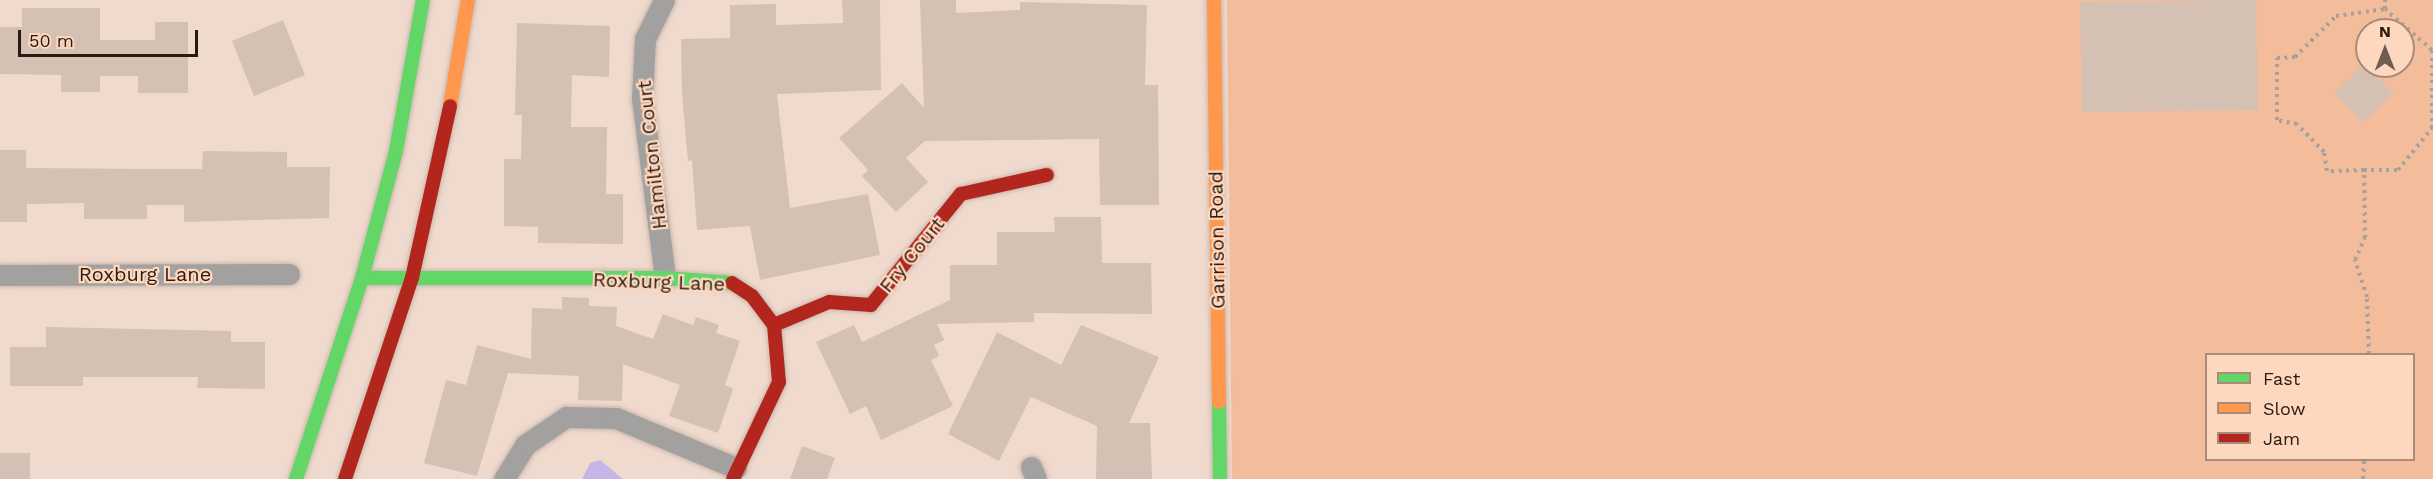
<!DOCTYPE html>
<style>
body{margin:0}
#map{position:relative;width:2433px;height:479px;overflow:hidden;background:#f0dacd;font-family:"Work Sans",sans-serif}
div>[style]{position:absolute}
.green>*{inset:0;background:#f3bd9b}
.water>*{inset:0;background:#c7b5e9}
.building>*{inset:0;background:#d5c0b4}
.path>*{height:4px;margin-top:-2px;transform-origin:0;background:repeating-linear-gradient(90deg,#a7a19d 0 3px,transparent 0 7.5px)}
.roads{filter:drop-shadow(0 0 2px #cab8ad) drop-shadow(0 0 2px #cab8ad)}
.street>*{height:21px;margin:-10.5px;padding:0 10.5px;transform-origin:10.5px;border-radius:10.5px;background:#a2a1a0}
.fast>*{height:14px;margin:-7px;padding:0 7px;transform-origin:7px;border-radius:7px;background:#63d668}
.slow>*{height:14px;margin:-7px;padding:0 7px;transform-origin:7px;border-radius:7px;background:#ff974d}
.jam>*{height:14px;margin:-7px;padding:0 7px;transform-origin:7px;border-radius:7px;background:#b3261e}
span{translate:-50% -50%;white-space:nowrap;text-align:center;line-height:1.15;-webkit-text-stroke:4.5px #fed7bf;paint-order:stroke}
.street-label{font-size:20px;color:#2b1a0f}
.legend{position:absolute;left:2205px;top:353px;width:210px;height:108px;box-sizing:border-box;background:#fed7bf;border:2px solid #aa8b79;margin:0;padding:8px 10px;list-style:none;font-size:18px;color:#2b1a0f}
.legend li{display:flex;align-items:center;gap:12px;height:30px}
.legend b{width:30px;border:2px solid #aa8b79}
.north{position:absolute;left:2355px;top:18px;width:60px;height:60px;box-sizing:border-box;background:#fed7bf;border:2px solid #aa8b79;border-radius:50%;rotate:0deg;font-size:16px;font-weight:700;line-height:24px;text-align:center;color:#2b1a0f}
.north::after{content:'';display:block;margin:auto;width:21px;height:27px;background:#705d52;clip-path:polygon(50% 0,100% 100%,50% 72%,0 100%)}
.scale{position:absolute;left:18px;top:30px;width:180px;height:27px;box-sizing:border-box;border:3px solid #2b1a0f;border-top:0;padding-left:8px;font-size:18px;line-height:21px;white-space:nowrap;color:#2b1a0f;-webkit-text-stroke:4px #fed7bf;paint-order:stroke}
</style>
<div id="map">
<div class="green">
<i style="clip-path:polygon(evenodd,1227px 0,2433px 0,2433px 479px,1232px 479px,1227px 0,2367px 30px,2403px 30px,2403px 66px,2367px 66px,2367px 30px,1227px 0,2206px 354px,2414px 354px,2414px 460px,2206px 460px,2206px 354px)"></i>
</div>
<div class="water">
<i style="clip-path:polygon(600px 460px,623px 479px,582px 479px,590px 463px)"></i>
</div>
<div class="building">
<i style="clip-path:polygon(842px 0,880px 0,881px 90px,777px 94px,790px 208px,868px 194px,880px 255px,760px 280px,750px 226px,697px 230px,692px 160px,688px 161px,682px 94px,681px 39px,730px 38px,730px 5px,776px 4px,776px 25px,843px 23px)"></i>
<i style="clip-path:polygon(920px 0,956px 0,956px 13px,1020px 10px,1020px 2px,1147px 5px,1145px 85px,1158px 85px,1159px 205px,1100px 205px,1099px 139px,925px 141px,906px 158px,928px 182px,896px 212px,862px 176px,868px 170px,839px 138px,902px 83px,924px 108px)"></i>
<i style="clip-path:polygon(2256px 0,2258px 110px,2082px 112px,2080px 2px)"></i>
<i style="clip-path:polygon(22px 8px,100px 8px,100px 40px,155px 40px,155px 22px,188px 22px,188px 93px,138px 93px,138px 76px,100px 76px,100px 92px,61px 92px,61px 75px,0 74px,0 27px,22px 27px)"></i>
<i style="clip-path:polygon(283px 20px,305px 75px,254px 96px,232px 41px)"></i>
<i style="clip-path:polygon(517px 23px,610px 26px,609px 77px,572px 75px,571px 127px,607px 127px,606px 194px,623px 194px,623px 244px,538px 243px,538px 227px,504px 226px,504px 159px,521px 159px,522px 115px,515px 115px)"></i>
<i style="clip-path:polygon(2364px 64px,2393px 93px,2363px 123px,2334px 93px)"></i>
<i style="clip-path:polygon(0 150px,26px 150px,26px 168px,147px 169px,202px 169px,203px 151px,287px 152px,287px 167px,330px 167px,329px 218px,184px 222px,184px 205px,147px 205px,147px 219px,84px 219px,84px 203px,27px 204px,27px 222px,0 222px)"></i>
<i style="clip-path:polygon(1054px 217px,1101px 217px,1102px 263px,1151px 263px,1152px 314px,1034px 313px,1034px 322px,937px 324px,944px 340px,934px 345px,939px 356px,931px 360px,953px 406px,881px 440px,866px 406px,850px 414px,816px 342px,854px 325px,862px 342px,950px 300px,950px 265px,997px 265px,997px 232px,1055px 232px)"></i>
<i style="clip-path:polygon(562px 297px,589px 298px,589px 306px,617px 307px,616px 326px,653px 339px,663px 314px,693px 325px,696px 317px,719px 325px,716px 333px,740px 341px,725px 385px,733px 389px,718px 433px,669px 416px,680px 385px,623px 364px,622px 401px,578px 400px,579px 376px,508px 373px,477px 476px,424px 463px,446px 380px,466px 385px,477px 345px,531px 359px,532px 308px,562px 309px)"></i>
<i style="clip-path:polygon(1081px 325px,1159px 357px,1129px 423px,1150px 423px,1152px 479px,1096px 479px,1097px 426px,1031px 397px,999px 461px,948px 434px,997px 332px,1061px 365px)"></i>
<i style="clip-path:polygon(46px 327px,231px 331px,231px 342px,265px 342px,265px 389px,197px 388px,198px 377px,83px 377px,83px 386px,10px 386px,10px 347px,46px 347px)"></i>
<i style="clip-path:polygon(802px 446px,835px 458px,827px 479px,790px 479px)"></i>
<i style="clip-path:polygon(0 453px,30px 453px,30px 479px,0 479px)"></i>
</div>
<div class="path">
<i style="left:2364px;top:170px;width:37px;rotate:178deg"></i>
<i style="left:2327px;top:171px;width:19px;rotate:-99deg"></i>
<i style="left:2324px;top:152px;width:39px;rotate:-134deg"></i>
<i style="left:2297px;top:124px;width:20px;rotate:-169deg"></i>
<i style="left:2277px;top:120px;width:62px;rotate:-90deg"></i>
<i style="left:2277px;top:58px;width:18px;rotate:-3deg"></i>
<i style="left:2295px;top:57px;width:58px;rotate:-45deg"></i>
<i style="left:2336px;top:16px;width:49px;rotate:-8.1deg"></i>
<i style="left:2369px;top:354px;width:57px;rotate:-92deg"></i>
<i style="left:2367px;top:297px;width:39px;rotate:-108deg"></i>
<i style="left:2355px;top:260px;width:24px;rotate:-66deg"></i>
<i style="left:2365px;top:238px;width:68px;rotate:-90.8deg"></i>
<i style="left:2364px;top:170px;width:34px"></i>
<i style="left:2398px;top:170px;width:54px;rotate:-51deg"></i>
<i style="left:2432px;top:128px;width:78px;rotate:-90deg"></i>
<i style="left:2432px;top:50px;width:62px;rotate:-138.9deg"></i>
<i style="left:2385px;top:9px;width:9px;rotate:-90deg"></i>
<i style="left:2363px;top:479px;width:19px;rotate:-87deg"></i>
</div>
<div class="roads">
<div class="street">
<i style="left:664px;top:0;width:43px;rotate:116deg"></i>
<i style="left:645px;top:39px;width:59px;rotate:92.9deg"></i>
<i style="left:642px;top:98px;width:181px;rotate:82.7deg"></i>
<i style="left:0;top:275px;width:289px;rotate:-0.2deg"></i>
<i style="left:1031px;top:467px;width:13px;rotate:67deg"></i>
<i style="left:504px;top:479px;width:40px;rotate:-58deg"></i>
<i style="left:525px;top:445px;width:50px;rotate:-34.3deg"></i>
<i style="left:566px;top:417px;width:50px;rotate:1.1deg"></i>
<i style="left:616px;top:418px;width:130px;rotate:22.6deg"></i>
</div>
<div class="fast">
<i style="left:362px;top:278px;width:303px"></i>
<i style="left:665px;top:278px;width:67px;rotate:4.3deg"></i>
<i style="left:1219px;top:402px;width:77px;rotate:89.3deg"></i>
<i style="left:296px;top:479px;width:212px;rotate:-71.8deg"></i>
<i style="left:362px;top:278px;width:131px;rotate:-75deg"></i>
<i style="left:396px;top:151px;width:153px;rotate:-79.9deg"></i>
</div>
<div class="slow">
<i style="left:1214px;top:0;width:402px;rotate:89.3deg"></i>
<i style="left:450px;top:106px;width:108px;rotate:-80.4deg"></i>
</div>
<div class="jam">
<i style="left:732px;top:283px;width:24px;rotate:33deg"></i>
<i style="left:752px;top:296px;width:36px;rotate:53deg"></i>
<i style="left:774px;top:325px;width:57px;rotate:85deg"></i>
<i style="left:779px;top:382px;width:107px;rotate:115.4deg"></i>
<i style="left:774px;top:325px;width:60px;rotate:-22.7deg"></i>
<i style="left:829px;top:302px;width:42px;rotate:4.1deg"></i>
<i style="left:871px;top:305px;width:143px;rotate:-51deg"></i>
<i style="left:961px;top:194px;width:88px;rotate:-12.5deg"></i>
<i style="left:345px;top:479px;width:212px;rotate:-71.6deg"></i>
<i style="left:412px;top:278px;width:176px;rotate:-77.5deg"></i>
</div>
</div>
<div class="street-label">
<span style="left:652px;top:155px;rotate:-96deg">Hamilton Court</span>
<span style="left:1217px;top:240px;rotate:-91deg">Garrison Road</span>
<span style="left:912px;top:255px;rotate:-51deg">Fry Court</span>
<span style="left:145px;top:274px">Roxburg Lane</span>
<span style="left:659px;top:282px;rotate:2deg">Roxburg Lane</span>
</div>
<ul class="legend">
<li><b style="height:8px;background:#63d668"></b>Fast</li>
<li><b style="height:8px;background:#ff974d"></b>Slow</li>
<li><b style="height:8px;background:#b3261e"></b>Jam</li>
</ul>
<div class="north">N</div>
<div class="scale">50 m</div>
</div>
